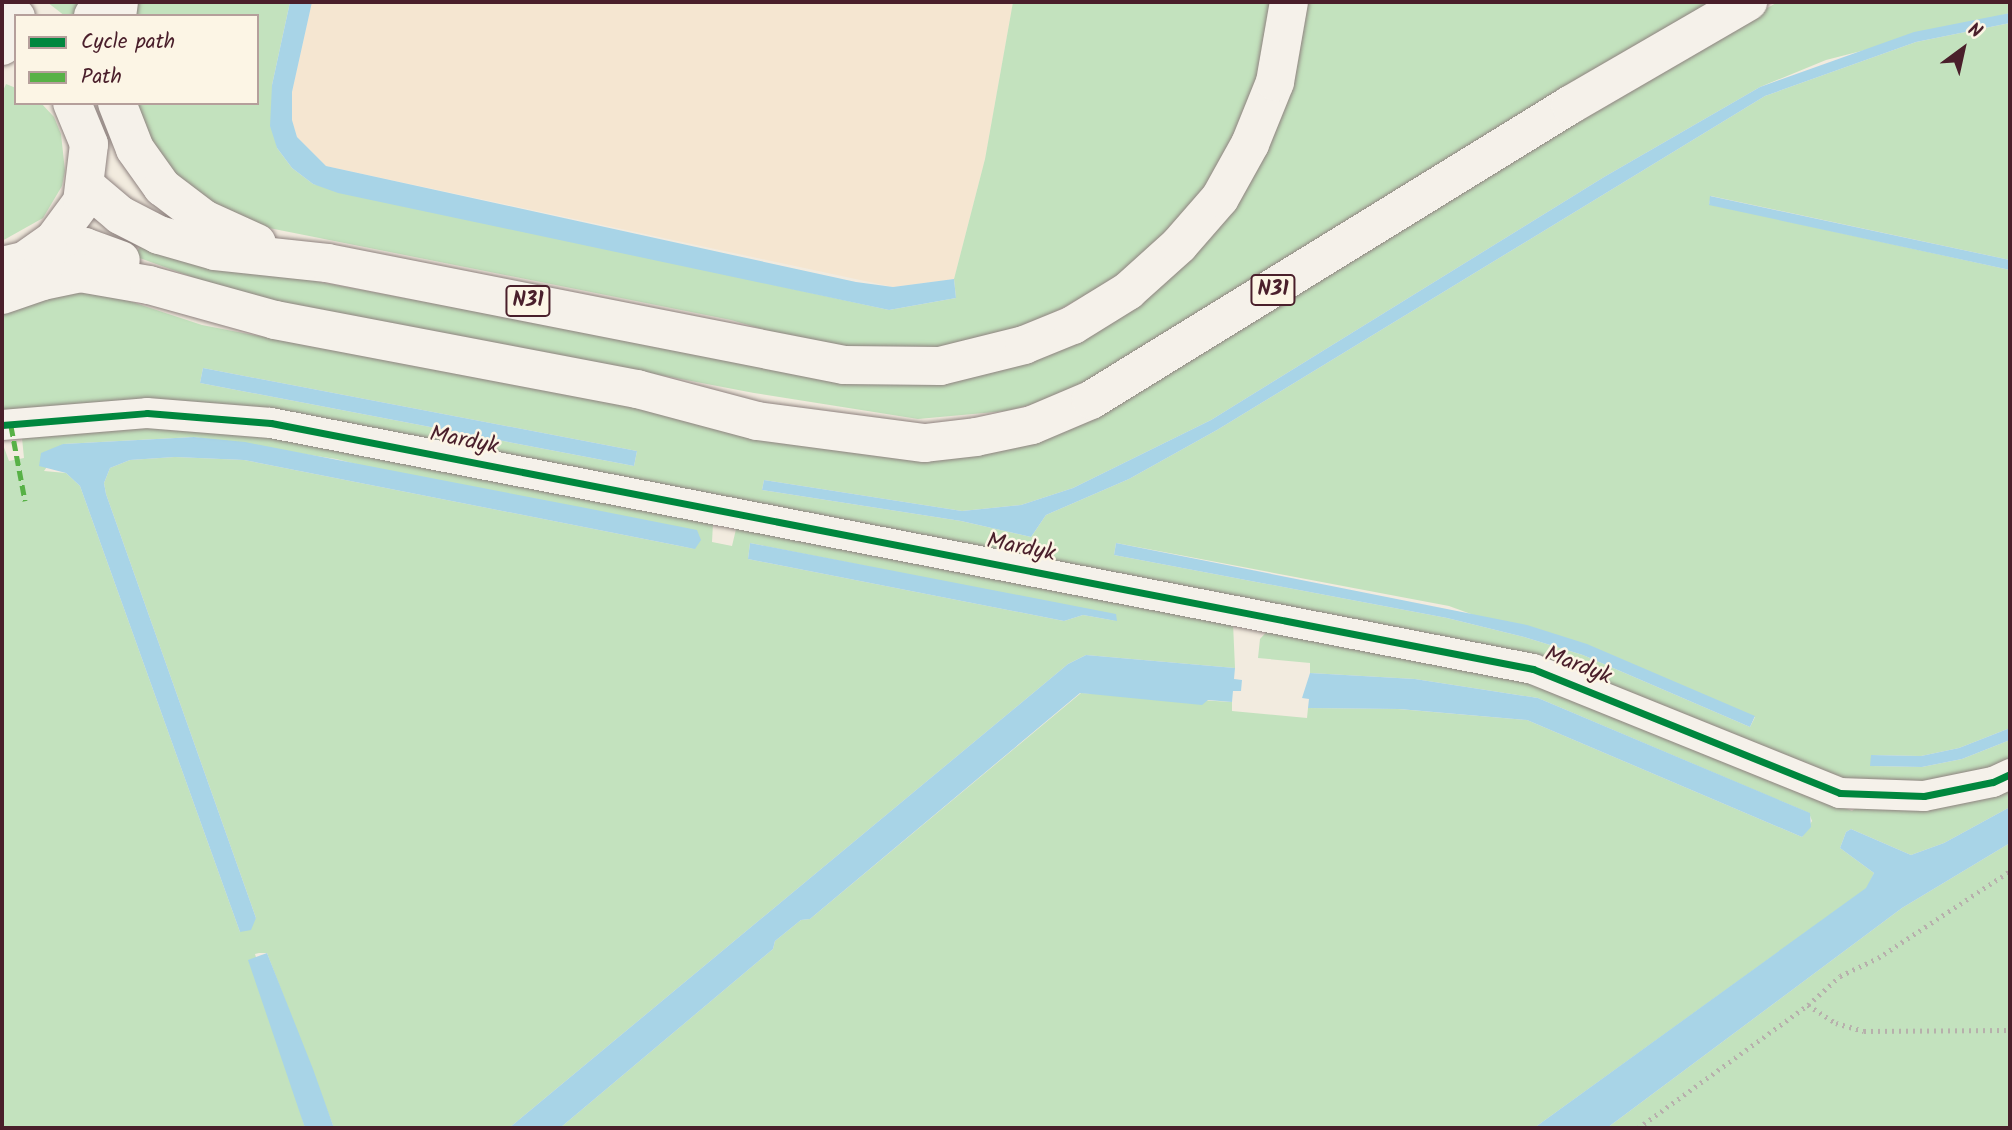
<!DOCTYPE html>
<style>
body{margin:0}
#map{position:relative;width:2012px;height:1130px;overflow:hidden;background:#f2ebdf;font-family:Kalam,sans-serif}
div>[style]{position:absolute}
.built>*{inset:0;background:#f5e6d1}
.green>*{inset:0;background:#c3e2be}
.water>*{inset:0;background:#a8d4e7}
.path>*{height:4.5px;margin-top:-2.25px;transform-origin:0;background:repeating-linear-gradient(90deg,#b7b0ac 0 2px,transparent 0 7px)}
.roads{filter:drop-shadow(0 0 2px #8e827f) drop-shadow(0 0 2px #8e827f)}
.minor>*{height:30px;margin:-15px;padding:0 15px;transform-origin:15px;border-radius:15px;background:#f5f1ea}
.primary>*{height:38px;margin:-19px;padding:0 19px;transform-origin:19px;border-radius:19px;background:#f5f1ea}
.trunk>*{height:38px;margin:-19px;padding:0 19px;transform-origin:19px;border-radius:19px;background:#f5f1ea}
.quiet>*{height:5px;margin-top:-2.5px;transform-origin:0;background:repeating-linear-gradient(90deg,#57b146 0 10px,transparent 0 15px)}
.cycleway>*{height:7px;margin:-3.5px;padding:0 3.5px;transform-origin:3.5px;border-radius:3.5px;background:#00873e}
span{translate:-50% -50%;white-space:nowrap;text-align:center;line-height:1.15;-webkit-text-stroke:5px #fcf5e5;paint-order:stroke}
.shield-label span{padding:2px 5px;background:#fcf5e5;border:2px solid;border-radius:5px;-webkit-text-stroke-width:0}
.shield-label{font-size:21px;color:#4a1f2b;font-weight:700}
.street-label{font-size:23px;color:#4a1f2b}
.frame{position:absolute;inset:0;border:4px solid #4a1f2b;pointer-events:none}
.legend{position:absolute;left:14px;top:14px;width:245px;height:91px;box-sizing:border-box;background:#fcf5e5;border:2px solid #b59f9b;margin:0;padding:9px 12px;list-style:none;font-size:21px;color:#4a1f2b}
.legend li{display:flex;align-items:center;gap:14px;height:35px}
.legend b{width:35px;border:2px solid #b59f9b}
.north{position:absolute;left:1928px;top:14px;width:70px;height:70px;-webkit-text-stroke:5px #fcf5e5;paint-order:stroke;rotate:33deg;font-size:19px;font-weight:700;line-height:28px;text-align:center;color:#4a1f2b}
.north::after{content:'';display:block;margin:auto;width:24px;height:32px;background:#4a1f2b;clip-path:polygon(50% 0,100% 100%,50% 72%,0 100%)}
</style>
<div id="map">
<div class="built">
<i style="clip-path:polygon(312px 2px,1013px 2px,985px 159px,954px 279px,893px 287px,326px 166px,297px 137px,292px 120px,292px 92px)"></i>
</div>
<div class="green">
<i style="clip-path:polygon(47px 2px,85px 2px,78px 16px,65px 16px)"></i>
<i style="clip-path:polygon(135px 2px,290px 2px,272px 85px,277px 148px,292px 168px,313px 184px,889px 310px,956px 298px,954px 279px,985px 159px,1013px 2px,1272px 2px,1259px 83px,1237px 138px,1206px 187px,1164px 235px,1114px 280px,1027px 327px,928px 351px,838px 351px,731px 320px,234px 221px,167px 177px,129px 103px,257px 103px,257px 16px,131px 16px)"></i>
<i style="clip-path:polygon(1301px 2px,1723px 2px,1106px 374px,1042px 402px,1006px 411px,918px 419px,754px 393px,245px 296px,134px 256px,145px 240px,199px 259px,748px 363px,865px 380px,1167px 278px)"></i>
<i style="clip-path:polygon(evenodd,1778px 2px,2010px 2px,2010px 13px,1826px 60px,1760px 87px,1604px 177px,1211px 420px,1073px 488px,1021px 505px,962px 511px,764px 480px,762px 490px,961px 521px,1031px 537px,1046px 515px,1129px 479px,1217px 430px,1765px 96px,1916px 42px,2010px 23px,2010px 260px,1711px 196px,1709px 204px,2010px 270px,2010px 728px,1959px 748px,1921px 756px,1871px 755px,1871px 766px,1922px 767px,1962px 759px,2010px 740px,2010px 764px,1957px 783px,1841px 781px,1583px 678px,273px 414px,2px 415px,2px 311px,67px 293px,84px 293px,123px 299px,202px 325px,331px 350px,978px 445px,1778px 2px,203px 368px,637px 451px,634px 466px,200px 383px,203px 368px,1778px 2px,1116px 543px,1449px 606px,1755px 717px,1750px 727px,1583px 655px,1524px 637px,1447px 618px,1114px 555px,1116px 543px)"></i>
<i style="clip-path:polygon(6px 84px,16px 88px,16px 103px,41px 103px,54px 117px,61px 134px,65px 171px,62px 186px,43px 218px,2px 241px,2px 93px)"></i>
<i style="clip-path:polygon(evenodd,191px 420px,713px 523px,712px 542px,732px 546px,737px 525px,1233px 623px,1235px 668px,1086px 655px,1068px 664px,509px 1128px,334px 1128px,267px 953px,259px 953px,255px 954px,305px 1128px,2px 1128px,2px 442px,9px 461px,24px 458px,22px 438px,191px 420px,194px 437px,336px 459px,695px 549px,244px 460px,175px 457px,130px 460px,110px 468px,104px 483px,106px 494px,256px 918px,240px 932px,80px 486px,66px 473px,44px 471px,63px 444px,194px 437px,191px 420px,750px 543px,871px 567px,1117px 621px,1083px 615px,1064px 621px,748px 559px,750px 543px)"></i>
<i style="clip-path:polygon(1273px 625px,1531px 677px,1852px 811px,1862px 803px,2010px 782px,2010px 807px,1944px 843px,1911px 855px,1851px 829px,1846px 832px,1840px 848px,1874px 873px,1867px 888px,1534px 1128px,560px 1128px,773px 949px,775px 941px,801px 920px,810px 919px,1081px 693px,1232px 702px,1232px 711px,1307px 718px,1308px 708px,1398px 709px,1527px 720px,1802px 837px,1812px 821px,1809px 813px,1538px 698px,1415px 679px,1310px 673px,1310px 663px,1258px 658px,1260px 639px)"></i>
<i style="clip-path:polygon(2010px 843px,2010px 1128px,1607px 1128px,1902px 908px)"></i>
</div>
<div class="water">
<i style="clip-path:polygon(290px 2px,312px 2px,292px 92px,292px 120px,297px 137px,326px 166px,856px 282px,893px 287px,954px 279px,956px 298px,889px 310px,338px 193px,313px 184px,292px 168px,277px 148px,270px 126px,272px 85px)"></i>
<i style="clip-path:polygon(2010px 13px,2010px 23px,1916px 42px,1765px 96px,1217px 430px,1129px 479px,1046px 515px,1031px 537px,961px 521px,762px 490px,764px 480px,962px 511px,1021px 505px,1073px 488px,1211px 420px,1604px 177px,1760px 87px,1914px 32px)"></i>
<i style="clip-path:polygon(1710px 196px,2010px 260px,2010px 270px,1709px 205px)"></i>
<i style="clip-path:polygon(203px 368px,637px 451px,634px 466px,200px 383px)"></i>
<i style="clip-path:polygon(194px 437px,245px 442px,586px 508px,697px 530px,701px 540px,695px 549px,244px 460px,175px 457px,130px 460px,110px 468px,104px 483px,106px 494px,256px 918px,251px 930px,240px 932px,80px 486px,66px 473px,39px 466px,41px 453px,63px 444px)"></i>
<i style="clip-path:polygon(750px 543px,1116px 614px,1117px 621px,1083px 615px,1064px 621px,748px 559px)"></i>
<i style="clip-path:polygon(1116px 543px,1527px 625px,1587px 644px,1755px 716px,1750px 727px,1583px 655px,1524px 637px,1447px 618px,1114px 555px)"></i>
<i style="clip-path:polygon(1086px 655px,1235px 668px,1234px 679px,1242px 680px,1241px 691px,1233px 691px,1232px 702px,1208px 700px,1202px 705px,1080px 693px,810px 919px,801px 920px,775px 941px,773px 949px,560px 1128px,509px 1128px,1068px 664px)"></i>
<i style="clip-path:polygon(1310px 673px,1415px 679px,1538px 698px,1810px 813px,1811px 827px,1802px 837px,1527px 720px,1399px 709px,1308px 708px,1309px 699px,1302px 698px)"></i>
<i style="clip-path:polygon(2010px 728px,2010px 740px,1962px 759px,1922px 767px,1870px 766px,1871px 755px,1921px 756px,1959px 748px)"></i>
<i style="clip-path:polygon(2010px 807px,2010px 843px,1902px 908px,1607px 1128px,1534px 1128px,1866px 888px,1874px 873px,1840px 848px,1846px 832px,1851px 829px,1911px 855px,1944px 843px)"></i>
<i style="clip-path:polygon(267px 953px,313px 1069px,334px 1128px,305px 1128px,248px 960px)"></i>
</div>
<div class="path">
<i style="left:1808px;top:1005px;width:33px;rotate:33deg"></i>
<i style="left:1836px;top:1023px;width:29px;rotate:16deg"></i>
<i style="left:1864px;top:1031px;width:146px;rotate:-0.4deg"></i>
<i style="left:1638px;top:1128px;width:210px;rotate:-35.9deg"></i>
<i style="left:1808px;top:1005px;width:43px;rotate:-42.2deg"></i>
<i style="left:1840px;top:976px;width:42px;rotate:-25.3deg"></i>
<i style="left:1878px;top:958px;width:158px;rotate:-33.4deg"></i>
</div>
<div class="roads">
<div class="minor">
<i style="left:2px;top:425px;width:145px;rotate:-4.7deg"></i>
<i style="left:147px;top:413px;width:124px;rotate:4.6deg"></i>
<i style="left:271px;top:423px;width:1286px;rotate:11.03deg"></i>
<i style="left:1533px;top:669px;width:331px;rotate:22deg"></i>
<i style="left:1840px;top:793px;width:84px;rotate:2deg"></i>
<i style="left:1924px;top:796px;width:70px;rotate:-11.5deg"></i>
<i style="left:1993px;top:782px;width:19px;rotate:-25deg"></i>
</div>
<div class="primary">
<i style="left:93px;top:16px;width:16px;rotate:-60deg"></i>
<i style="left:2px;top:46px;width:32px;rotate:-64deg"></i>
<i style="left:2px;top:266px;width:23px;rotate:-13deg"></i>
<i style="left:24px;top:261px;width:35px;rotate:-35deg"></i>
<i style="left:53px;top:241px;width:49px;rotate:-53.4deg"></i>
<i style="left:82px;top:202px;width:58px;rotate:-83.1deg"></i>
<i style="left:89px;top:144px;width:44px;rotate:-112.5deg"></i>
<i style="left:2px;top:295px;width:43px;rotate:-18.9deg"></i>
</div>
<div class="trunk">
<i style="left:117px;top:16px;width:14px;rotate:-82deg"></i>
<i style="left:117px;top:103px;width:49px;rotate:68.6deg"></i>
<i style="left:135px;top:149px;width:47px;rotate:54.6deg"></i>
<i style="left:162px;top:187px;width:53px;rotate:37.3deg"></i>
<i style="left:204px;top:219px;width:58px;rotate:24.4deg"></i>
<i style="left:87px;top:187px;width:43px;rotate:40.3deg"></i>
<i style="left:120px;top:215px;width:44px;rotate:27.1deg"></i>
<i style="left:159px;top:235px;width:58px;rotate:15.9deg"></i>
<i style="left:215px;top:251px;width:113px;rotate:6.1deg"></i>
<i style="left:327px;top:263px;width:527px;rotate:11.16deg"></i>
<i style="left:844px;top:365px;width:96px;rotate:0.6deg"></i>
<i style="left:940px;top:366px;width:87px;rotate:-14deg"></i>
<i style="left:1024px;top:345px;width:53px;rotate:-22.2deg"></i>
<i style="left:1073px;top:325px;width:65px;rotate:-31.7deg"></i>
<i style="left:1128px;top:291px;width:69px;rotate:-42deg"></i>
<i style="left:1179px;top:245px;width:62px;rotate:-48.9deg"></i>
<i style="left:1220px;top:198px;width:62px;rotate:-60.9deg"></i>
<i style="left:1250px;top:144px;width:67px;rotate:-68deg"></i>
<i style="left:1275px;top:82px;width:81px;rotate:-80.1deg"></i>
<i style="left:41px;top:251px;width:44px;rotate:-5.2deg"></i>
<i style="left:85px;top:247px;width:38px;rotate:20deg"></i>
<i style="left:43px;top:281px;width:38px;rotate:-12deg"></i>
<i style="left:80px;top:273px;width:70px;rotate:9.9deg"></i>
<i style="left:149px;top:285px;width:131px;rotate:15.5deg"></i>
<i style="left:275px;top:320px;width:369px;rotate:10.8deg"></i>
<i style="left:637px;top:389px;width:124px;rotate:14.9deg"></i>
<i style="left:757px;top:421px;width:169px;rotate:7.5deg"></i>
<i style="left:925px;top:443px;width:51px;rotate:-6.7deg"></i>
<i style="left:976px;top:437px;width:57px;rotate:-12.1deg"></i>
<i style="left:1032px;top:425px;width:64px;rotate:-23deg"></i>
<i style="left:1091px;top:400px;width:563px;rotate:-31.63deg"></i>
<i style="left:1570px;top:105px;width:206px;rotate:-30.1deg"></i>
</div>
</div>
<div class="quiet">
<i style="left:11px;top:426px;width:76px;rotate:79.4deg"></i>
</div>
<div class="cycleway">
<i style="left:2px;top:425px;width:145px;rotate:-4.7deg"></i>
<i style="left:147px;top:413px;width:124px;rotate:4.6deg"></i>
<i style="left:271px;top:423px;width:1286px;rotate:11.03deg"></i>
<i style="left:1533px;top:669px;width:331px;rotate:22deg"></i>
<i style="left:1840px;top:793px;width:84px;rotate:2deg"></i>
<i style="left:1924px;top:796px;width:70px;rotate:-11.5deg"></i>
<i style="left:1993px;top:782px;width:19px;rotate:-25deg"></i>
</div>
<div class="shield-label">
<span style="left:1273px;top:290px">N31</span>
<span style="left:528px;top:301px">N31</span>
</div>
<div class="street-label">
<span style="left:464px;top:441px;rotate:11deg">Mardyk</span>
<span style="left:1021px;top:548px;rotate:11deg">Mardyk</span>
<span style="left:1578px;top:666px;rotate:21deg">Mardyk</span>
</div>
<div class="frame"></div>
<ul class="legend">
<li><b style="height:9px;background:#00873e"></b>Cycle path</li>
<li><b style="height:9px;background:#57b146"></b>Path</li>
</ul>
<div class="north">N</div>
</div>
